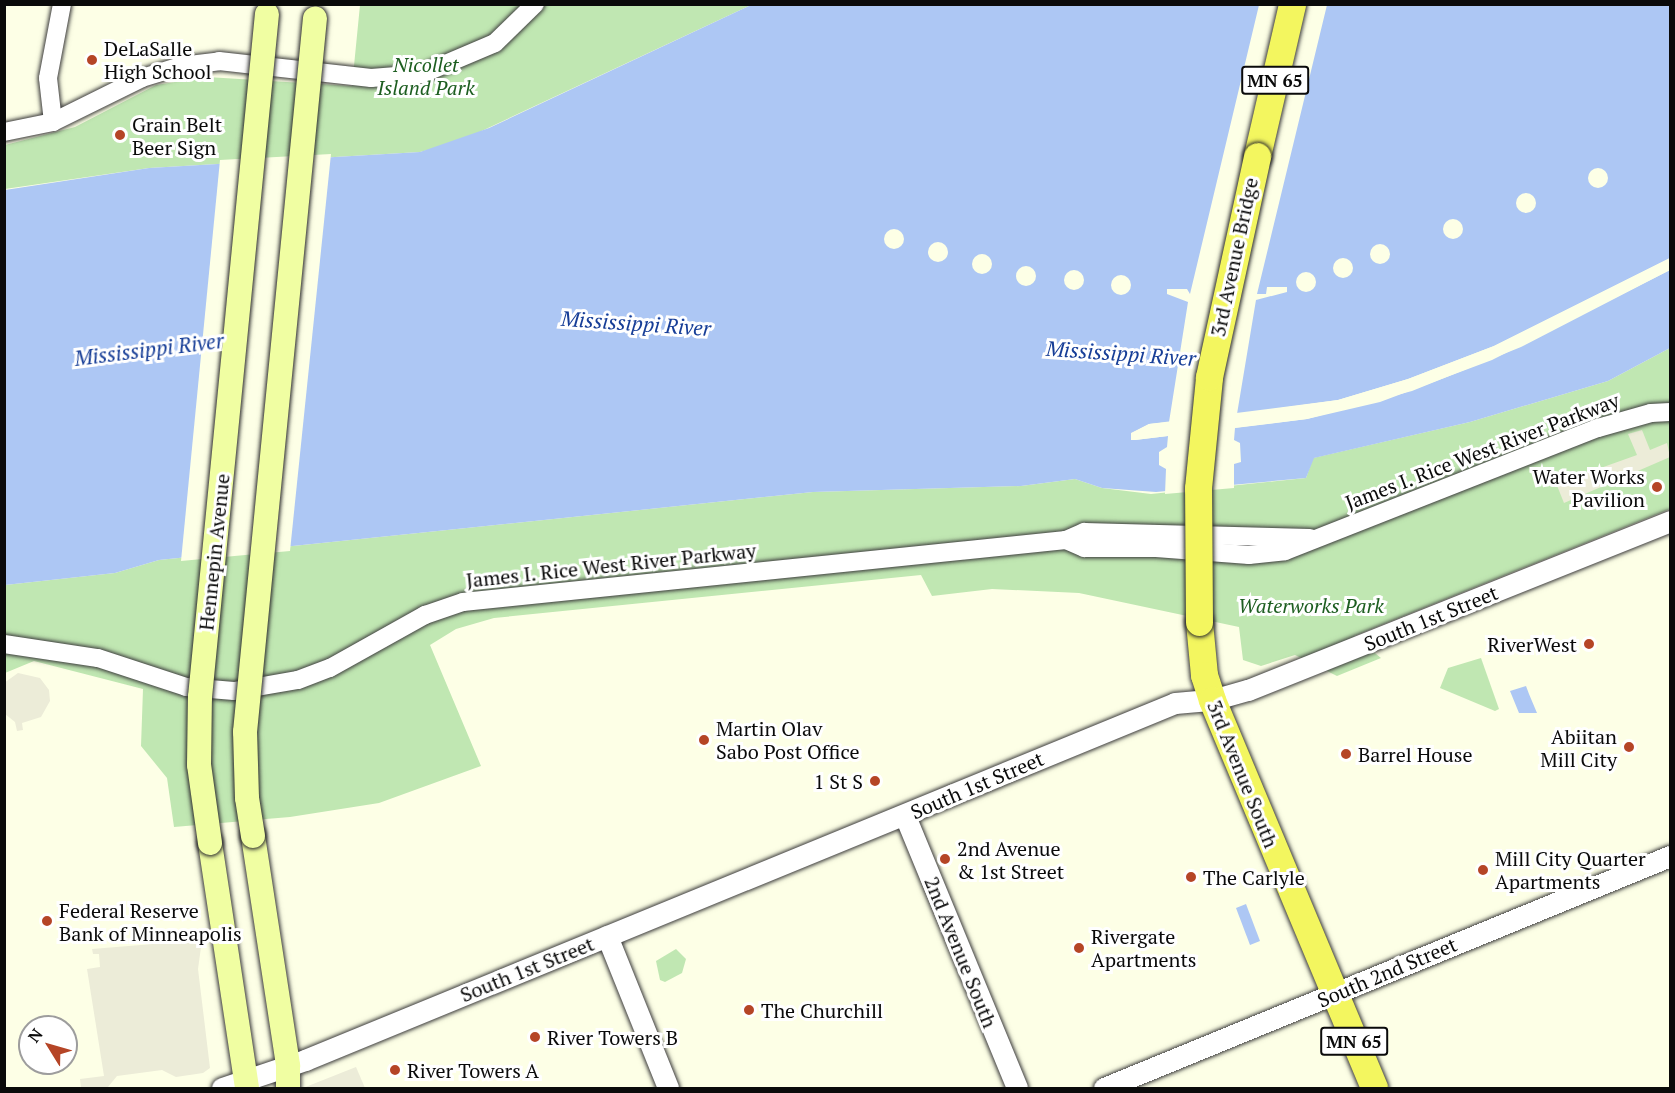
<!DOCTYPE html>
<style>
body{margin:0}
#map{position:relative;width:1675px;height:1093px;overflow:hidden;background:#fdffe6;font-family:"PT Serif",serif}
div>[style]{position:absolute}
.green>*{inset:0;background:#c0e7b2}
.plaza>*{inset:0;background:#ececd8}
.water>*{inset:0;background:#adc7f4}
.pier>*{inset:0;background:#fdffe6}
.round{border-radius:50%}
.roads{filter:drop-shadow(0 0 2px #3d3d3d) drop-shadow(0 0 2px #3d3d3d)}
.minor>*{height:18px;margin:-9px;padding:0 9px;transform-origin:9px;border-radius:9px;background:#fff}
.tertiary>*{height:21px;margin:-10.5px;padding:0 10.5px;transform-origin:10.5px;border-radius:10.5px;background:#fff}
.secondary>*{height:24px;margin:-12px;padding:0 12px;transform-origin:12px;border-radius:12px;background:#f0fea2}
.primary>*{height:27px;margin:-13.5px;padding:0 13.5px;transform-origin:13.5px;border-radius:13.5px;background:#f3f65f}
.bridges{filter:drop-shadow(0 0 2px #2c2c2c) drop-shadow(0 0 2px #2c2c2c)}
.secondary-bridge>*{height:24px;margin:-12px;padding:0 12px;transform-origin:12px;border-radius:12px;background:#f0fea2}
.primary-bridge>*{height:27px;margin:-13.5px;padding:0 13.5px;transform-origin:13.5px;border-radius:13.5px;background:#f3f65f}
.dots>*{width:16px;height:16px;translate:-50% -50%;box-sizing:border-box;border:3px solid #fff;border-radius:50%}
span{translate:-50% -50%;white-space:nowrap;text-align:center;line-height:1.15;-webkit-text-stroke:6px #fff;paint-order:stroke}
.shield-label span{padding:2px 4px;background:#fff;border:2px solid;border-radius:4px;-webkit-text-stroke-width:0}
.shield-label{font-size:18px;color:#0a0a0a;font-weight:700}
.poi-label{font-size:20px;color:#0a0a0a}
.left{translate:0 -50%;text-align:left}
.right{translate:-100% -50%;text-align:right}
.park-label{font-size:20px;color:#1d5e20;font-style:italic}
.street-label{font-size:20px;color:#0a0a0a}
.water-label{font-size:21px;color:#173e97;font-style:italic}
.frame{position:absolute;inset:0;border:6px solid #0a0a0a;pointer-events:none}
.north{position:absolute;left:18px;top:1015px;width:60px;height:60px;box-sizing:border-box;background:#fff;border:2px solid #9d9d9d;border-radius:50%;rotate:307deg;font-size:16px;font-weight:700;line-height:24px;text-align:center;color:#0a0a0a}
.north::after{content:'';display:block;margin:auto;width:21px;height:27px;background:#b54526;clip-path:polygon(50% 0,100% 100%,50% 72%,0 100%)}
</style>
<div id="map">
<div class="green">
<i style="clip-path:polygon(360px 5px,751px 5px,458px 142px,420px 152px,149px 168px,5px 189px,5px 145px,75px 127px,156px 85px,207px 77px,352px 86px)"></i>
<i style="clip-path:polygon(1670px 348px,1670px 509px,1354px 636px,1381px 658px,1337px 676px,1295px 655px,1261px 666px,1243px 660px,1239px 627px,1079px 593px,992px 589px,932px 596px,921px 575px,494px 618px,456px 629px,430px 645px,481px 766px,379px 803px,290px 817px,174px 827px,167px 778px,141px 746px,143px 689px,34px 661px,5px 673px,5px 585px,115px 573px,159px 560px,813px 492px,1021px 486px,1075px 479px,1102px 488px,1151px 494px,1306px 478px,1313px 458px,1470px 422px,1608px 381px)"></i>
<i style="clip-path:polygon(1481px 658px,1499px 709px,1495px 711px,1440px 688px,1448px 668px)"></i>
<i style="clip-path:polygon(676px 949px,686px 959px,682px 973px,665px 982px,660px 980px,656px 961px)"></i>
</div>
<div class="plaza">
<i style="clip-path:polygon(1642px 430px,1650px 450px,1667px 443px,1670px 457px,1564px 503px,1554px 478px,1564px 473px,1567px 480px,1637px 455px,1628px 434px)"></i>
<i style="clip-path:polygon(18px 673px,40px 678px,49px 690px,50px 701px,41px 717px,22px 723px,23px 730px,17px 731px,15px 722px,5px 714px,4px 683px)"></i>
<i style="clip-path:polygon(202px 940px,198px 969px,210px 1068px,203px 1073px,176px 1077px,162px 1070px,117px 1076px,108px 1087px,81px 1088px,80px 1079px,104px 1076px,87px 969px,100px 967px,99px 954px,93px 954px,92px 949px)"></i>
<i style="clip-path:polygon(356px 1067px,365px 1088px,303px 1088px)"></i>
</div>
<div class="water">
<i style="clip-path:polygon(751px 5px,1670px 5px,1670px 258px,1494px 346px,1408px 379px,1338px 400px,1149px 424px,1132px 433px,1135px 440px,1307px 419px,1380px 402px,1492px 360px,1670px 270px,1670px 348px,1608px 381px,1470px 422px,1314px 458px,1306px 478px,1156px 492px,1102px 488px,1075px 479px,1021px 486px,813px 492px,159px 560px,115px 573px,5px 585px,5px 190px,149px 168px,420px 152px,489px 128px)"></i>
<i style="clip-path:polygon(1526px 686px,1529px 694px,1537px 713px,1519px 713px,1510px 691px)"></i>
<i style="clip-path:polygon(1246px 904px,1260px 941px,1250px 945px,1236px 908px)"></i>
</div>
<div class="pier">
<i style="clip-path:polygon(1259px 5px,1327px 5px,1257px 294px,1266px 294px,1267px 287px,1287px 287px,1287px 292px,1256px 300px,1237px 414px,1338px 400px,1408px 379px,1494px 346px,1670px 258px,1670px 261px,1495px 348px,1409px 382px,1339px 403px,1149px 427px,1134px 437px,1267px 422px,1379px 399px,1490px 358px,1670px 267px,1670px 270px,1521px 347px,1412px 391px,1307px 419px,1235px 428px,1234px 440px,1240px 443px,1241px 462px,1234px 464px,1234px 488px,1165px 494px,1166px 469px,1159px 465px,1159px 452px,1167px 447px,1168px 436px,1135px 440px,1131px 440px,1131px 433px,1149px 424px,1169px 422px,1188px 302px,1167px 294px,1167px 289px,1187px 289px,1190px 294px)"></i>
<i style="clip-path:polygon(331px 154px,290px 551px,181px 561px,220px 160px)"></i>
<i class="round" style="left:1588px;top:168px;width:20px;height:20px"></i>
<i class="round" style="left:1516px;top:193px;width:20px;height:20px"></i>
<i class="round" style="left:1443px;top:219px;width:20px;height:20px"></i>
<i class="round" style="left:884px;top:229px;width:20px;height:20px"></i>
<i class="round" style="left:928px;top:242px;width:20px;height:20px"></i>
<i class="round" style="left:1370px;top:244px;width:20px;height:20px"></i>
<i class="round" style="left:972px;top:254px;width:20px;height:20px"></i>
<i class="round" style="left:1333px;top:258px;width:20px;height:20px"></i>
<i class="round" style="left:1016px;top:266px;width:20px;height:20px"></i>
<i class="round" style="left:1064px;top:270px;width:20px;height:20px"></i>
<i class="round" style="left:1296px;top:272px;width:20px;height:20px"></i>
<i class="round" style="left:1111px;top:275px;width:20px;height:20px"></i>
</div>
<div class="roads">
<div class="minor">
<i style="left:53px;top:122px;width:44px;rotate:-96.5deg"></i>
<i style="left:48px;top:78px;width:75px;rotate:-79.3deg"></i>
<i style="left:4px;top:132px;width:50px;rotate:-11.5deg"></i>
<i style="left:53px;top:122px;width:99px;rotate:-26.3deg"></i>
<i style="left:142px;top:78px;width:41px;rotate:-17.1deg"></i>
<i style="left:181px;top:66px;width:38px;rotate:-7deg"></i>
<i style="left:219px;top:61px;width:153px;rotate:6.4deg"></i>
<i style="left:371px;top:78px;width:51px;rotate:-4.5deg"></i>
<i style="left:422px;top:74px;width:79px;rotate:-23deg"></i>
<i style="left:495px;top:43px;width:56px;rotate:-44.3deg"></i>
<i style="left:1066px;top:540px;width:20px;rotate:24deg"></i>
<i style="left:1084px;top:548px;width:72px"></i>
<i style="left:1156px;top:548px;width:93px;rotate:4.3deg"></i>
<i style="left:1249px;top:555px;width:36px;rotate:-6deg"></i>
<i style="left:1285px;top:551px;width:336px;rotate:-21.5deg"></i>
<i style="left:1598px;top:428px;width:55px;rotate:-15.8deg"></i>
<i style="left:1651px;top:413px;width:19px;rotate:-3deg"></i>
<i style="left:4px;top:644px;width:95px;rotate:8.5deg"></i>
<i style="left:98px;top:658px;width:93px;rotate:18.2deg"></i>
<i style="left:186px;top:687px;width:48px;rotate:4.8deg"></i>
<i style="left:234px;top:691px;width:65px;rotate:-9.8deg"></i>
<i style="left:298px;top:680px;width:34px;rotate:-21deg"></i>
<i style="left:330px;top:668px;width:109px;rotate:-29.2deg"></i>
<i style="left:425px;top:615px;width:40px;rotate:-18.9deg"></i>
<i style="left:463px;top:602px;width:606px;rotate:-5.87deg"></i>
<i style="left:1066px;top:540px;width:20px;rotate:-24deg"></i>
<i style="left:1084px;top:532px;width:226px;rotate:1.5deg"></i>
</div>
<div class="tertiary">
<i style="left:905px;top:816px;width:294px;rotate:67.6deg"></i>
<i style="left:607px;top:936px;width:164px;rotate:68.1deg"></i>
<i style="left:222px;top:1088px;width:88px;rotate:-18.6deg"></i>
<i style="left:305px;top:1060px;width:940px;rotate:-22.31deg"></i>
<i style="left:1175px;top:703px;width:37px;rotate:-5deg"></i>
<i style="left:1212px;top:700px;width:37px;rotate:-16deg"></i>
<i style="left:1248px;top:690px;width:455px;rotate:-21.8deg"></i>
<i style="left:1104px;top:1088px;width:612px;rotate:-22.29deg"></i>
</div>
<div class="secondary">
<i style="left:253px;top:836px;width:233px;rotate:81.3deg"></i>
<i style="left:288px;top:1066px;width:22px;rotate:90deg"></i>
<i style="left:210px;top:843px;width:248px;rotate:81.4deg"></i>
</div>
<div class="primary">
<i style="left:1257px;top:156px;width:156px;rotate:-77deg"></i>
<i style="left:1199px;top:622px;width:53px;rotate:84.6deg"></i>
<i style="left:1204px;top:675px;width:26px;rotate:72deg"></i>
<i style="left:1212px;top:700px;width:420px;rotate:67.3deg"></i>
</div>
</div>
<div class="bridges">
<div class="secondary-bridge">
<i style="left:253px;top:836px;width:38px;rotate:-99deg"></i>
<i style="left:247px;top:798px;width:66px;rotate:-91.7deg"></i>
<i style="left:245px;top:732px;width:717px;rotate:-84.4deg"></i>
<i style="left:210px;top:843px;width:79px;rotate:-98deg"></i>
<i style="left:199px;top:765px;width:68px;rotate:-89.2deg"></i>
<i style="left:200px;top:697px;width:686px;rotate:-84.4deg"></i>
</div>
<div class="primary-bridge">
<i style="left:1199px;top:622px;width:134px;rotate:-90.4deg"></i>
<i style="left:1198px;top:488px;width:112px;rotate:-84.3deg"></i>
<i style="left:1209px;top:377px;width:226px;rotate:-77.7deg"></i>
</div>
</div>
<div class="dots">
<i style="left:92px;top:60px;background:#b54526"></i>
<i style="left:120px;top:135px;background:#b54526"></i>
<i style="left:1657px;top:487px;background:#b54526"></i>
<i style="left:1589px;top:644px;background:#b54526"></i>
<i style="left:704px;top:740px;background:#b54526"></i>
<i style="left:1629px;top:747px;background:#b54526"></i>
<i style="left:1346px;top:754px;background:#b54526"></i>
<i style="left:875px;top:781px;background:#b54526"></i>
<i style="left:945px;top:859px;background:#b54526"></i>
<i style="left:1483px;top:870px;background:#b54526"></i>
<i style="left:1191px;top:877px;background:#b54526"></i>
<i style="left:47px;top:921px;background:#b54526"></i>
<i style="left:1079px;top:948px;background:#b54526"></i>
<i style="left:749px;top:1010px;background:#b54526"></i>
<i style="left:535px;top:1037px;background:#b54526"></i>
<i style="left:395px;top:1070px;background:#b54526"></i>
</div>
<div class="shield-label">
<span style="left:1275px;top:80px">MN 65</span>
<span style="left:1354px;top:1041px">MN 65</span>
</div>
<div class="poi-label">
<span class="left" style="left:104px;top:60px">DeLaSalle<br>High School</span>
<span class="left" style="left:132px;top:136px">Grain Belt<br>Beer Sign</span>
<span class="right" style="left:1645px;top:488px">Water Works<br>Pavilion</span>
<span class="right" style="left:1577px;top:644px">RiverWest</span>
<span class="left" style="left:716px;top:740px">Martin Olav<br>Sabo Post Office</span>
<span class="right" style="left:1617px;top:748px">Abiitan<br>Mill City</span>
<span class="left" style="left:1358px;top:754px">Barrel House</span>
<span class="right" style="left:863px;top:781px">1 St S</span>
<span class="left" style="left:957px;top:860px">2nd Avenue<br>&amp; 1st Street</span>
<span class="left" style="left:1495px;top:870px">Mill City Quarter<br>Apartments</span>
<span class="left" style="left:1203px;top:877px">The Carlyle</span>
<span class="left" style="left:59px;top:922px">Federal Reserve<br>Bank of Minneapolis</span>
<span class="left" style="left:1091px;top:948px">Rivergate<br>Apartments</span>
<span class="left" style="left:761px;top:1010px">The Churchill</span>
<span class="left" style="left:547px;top:1037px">River Towers B</span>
<span class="left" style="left:407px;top:1070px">River Towers A</span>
</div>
<div class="park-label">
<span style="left:426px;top:76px">Nicollet<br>Island Park</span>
<span style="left:1311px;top:605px">Waterworks Park</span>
</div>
<div class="street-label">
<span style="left:1234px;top:257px;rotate:-78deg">3rd Avenue Bridge</span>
<span style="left:1482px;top:451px;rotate:-21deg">James I. Rice West River Parkway</span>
<span style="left:214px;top:552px;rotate:-84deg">Hennepin Avenue</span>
<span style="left:611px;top:565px;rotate:-6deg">James I. Rice West River Parkway</span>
<span style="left:1431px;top:618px;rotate:-22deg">South 1st Street</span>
<span style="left:1243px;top:774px;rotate:68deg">3rd Avenue South</span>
<span style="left:977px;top:785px;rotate:-23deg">South 1st Street</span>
<span style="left:961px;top:952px;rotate:68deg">2nd Avenue South</span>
<span style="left:527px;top:969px;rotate:-22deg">South 1st Street</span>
<span style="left:1387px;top:972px;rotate:-23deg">South 2nd Street</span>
</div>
<div class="water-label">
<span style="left:636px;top:323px;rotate:4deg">Mississippi River</span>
<span style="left:149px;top:349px;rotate:-7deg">Mississippi River</span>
<span style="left:1121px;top:353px;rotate:4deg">Mississippi River</span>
</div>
<div class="frame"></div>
<div class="north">N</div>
</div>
